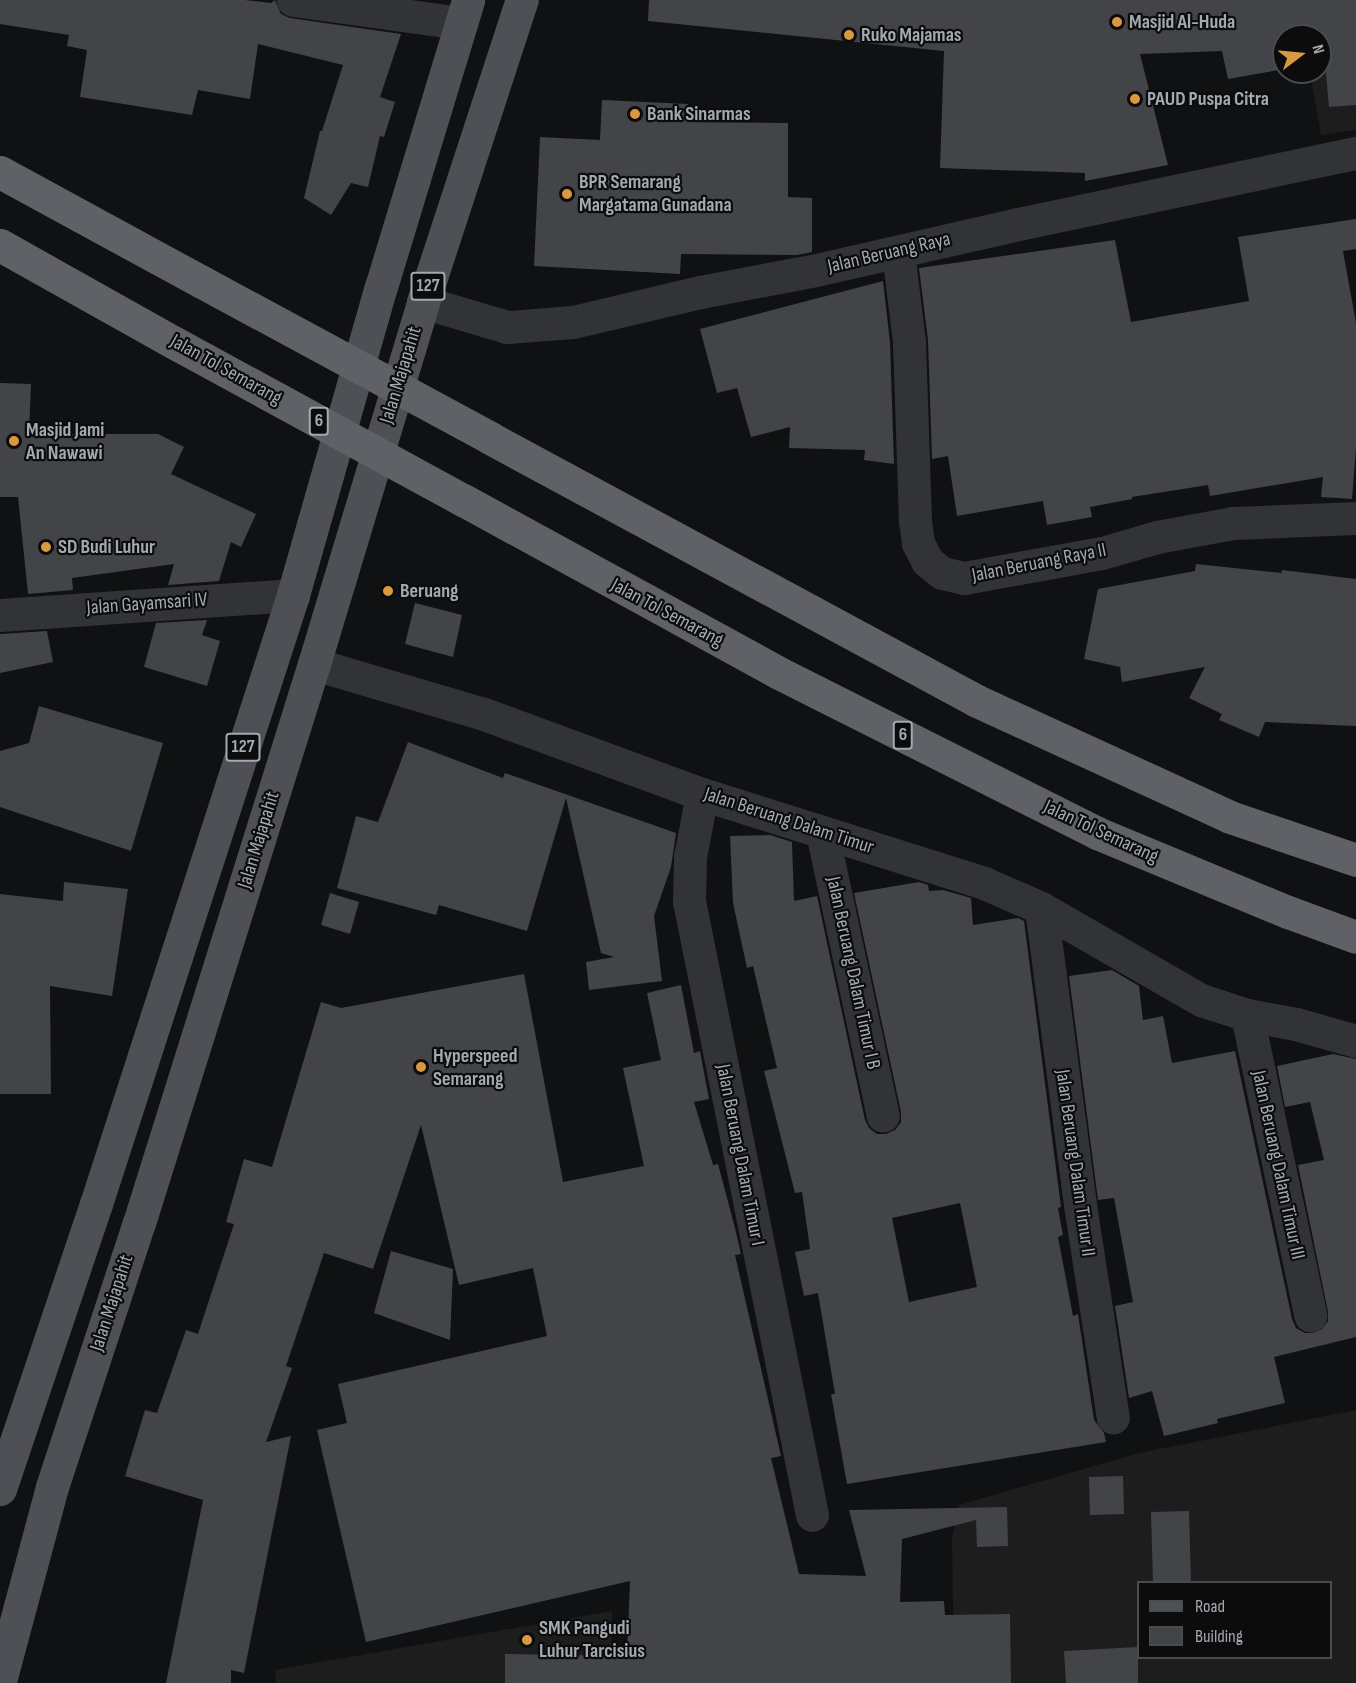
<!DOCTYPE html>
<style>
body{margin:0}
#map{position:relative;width:1356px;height:1683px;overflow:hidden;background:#101112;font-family:"Sofia Sans Condensed",sans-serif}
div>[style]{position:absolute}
.built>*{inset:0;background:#1d1d1e}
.building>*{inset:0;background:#424447}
.minor>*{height:33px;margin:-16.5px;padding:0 16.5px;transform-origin:16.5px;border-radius:16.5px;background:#323336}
.major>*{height:33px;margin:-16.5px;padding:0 16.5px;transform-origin:16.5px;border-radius:16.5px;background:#4e5055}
.highway>*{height:33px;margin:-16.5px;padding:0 16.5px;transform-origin:16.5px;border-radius:16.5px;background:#5f6167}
.highway-bridge>*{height:33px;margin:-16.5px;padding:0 16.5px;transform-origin:16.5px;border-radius:16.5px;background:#5f6167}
.dots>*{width:16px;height:16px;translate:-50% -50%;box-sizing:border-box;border:3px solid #0c0c0d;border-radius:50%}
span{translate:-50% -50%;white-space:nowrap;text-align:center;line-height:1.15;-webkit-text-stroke:4.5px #0c0c0d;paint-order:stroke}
.shield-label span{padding:2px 4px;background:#0c0c0d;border:2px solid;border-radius:4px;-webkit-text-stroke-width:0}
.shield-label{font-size:18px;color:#a3a9b1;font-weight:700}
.poi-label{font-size:20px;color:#a3a9b1;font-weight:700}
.left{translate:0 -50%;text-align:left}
.street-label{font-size:20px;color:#a3a9b1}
.legend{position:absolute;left:1137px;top:1581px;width:195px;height:78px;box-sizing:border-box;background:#0c0c0d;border:2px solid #484b4f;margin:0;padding:8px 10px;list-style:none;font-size:18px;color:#a3a9b1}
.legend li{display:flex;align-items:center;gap:12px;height:30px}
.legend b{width:30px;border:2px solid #484b4f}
.north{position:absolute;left:1272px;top:24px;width:60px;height:60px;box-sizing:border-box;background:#0c0c0d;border:2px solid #484b4f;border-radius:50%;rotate:74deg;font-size:16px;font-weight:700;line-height:24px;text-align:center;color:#a3a9b1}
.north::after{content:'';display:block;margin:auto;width:21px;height:27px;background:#da9940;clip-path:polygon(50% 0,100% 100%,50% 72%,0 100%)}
</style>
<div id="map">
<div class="built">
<i style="clip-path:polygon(1356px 0,1356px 130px,1321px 135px,1310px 72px,1320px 72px,1320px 36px)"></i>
<i style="clip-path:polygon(evenodd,1356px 1410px,1356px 1683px,954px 1683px,952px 1538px,959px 1505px,1139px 1453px,1356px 1410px,1138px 1582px,1330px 1582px,1330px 1658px,1138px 1658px,1138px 1582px)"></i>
<i style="clip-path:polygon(612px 1611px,610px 1683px,276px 1683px,275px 1670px)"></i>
</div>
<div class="building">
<i style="clip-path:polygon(0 0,245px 0,271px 3px,275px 0,281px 14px,290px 18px,401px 34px,380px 97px,395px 102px,384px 137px,380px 136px,368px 187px,351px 183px,331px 215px,304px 198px,320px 131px,322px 131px,343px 65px,258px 44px,250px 99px,198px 90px,192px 115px,80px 97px,87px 50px,67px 46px,69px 35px,0 24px)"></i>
<i style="clip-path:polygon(649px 0,1356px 0,1356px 105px,1329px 107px,1325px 61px,1320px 62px,1320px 36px,1284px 36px,1284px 69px,1228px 79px,1222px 51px,1140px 54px,1168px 165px,1085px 181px,1085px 173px,940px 168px,944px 51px,648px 21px)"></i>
<i style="clip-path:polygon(602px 100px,688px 104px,687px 122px,788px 123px,788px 197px,812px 198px,812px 252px,797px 255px,681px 254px,680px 274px,534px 266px,540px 137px,600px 140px)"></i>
<i style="clip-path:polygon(1356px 219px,1356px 249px,1343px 251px,1356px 323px,1356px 447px,1352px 499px,1321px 497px,1323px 477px,1210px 496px,1208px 485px,1132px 497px,1132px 499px,1090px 507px,1092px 517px,1047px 525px,1043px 501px,957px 516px,948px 456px,932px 459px,928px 340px,919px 268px,1115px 240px,1131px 322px,1249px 301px,1238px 237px)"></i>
<i style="clip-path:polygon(883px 281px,890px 342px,894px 464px,864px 460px,865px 450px,789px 448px,790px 427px,751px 437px,737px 388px,717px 393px,700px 329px)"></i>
<i style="clip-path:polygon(0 383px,31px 384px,29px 434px,158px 434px,184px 447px,171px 474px,256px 514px,241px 547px,231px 542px,219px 581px,168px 585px,174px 564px,72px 578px,73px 590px,28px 594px,18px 497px,0 497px)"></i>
<i style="clip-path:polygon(1196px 564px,1281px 573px,1282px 570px,1356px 579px,1356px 726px,1265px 722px,1259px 737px,1219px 720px,1222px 714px,1189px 698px,1205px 667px,1122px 682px,1120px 667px,1084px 659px,1098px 589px,1195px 571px)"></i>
<i style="clip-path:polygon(415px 603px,462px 615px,453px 657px,405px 644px)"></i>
<i style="clip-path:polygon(207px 620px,202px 635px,220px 641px,207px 686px,144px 667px,156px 623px)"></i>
<i style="clip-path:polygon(47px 631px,53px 662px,0 673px,0 634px)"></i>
<i style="clip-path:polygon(39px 706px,163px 743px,131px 851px,0 807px,0 751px,29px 743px)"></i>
<i style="clip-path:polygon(408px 742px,503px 778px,505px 773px,676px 833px,671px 867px,654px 916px,662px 981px,589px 990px,586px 962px,614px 957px,601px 953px,566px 798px,527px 931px,439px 905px,436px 915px,337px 888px,356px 816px,378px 822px)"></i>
<i style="clip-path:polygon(evenodd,770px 835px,792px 842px,794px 901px,817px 896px,865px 1120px,869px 1128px,877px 1134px,886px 1134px,895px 1130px,901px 1122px,901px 1112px,854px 893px,919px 882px,928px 885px,929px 891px,943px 890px,971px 898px,973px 925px,1018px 918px,1024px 921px,1061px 1207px,1058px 1208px,1063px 1235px,1058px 1237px,1073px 1316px,1078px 1314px,1094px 1420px,1104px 1433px,1106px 1442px,847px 1484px,831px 1394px,835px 1394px,818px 1293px,804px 1296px,795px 1252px,810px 1249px,802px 1192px,795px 1193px,764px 1071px,777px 1068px,753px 966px,747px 968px,733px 903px,730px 836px,770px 835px,960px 1203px,977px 1287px,909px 1302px,892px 1218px,960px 1203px)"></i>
<i style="clip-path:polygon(64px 882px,128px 889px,112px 996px,50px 986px,51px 1094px,0 1094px,0 894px,63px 901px)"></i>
<i style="clip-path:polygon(330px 893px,359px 902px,350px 934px,321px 925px)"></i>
<i style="clip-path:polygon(1112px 970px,1139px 986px,1143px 1020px,1163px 1016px,1172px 1063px,1235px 1051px,1292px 1319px,1296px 1328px,1305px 1333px,1313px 1333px,1322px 1329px,1328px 1321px,1328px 1312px,1298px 1165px,1324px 1160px,1310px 1102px,1285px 1107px,1277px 1066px,1333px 1054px,1356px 1059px,1356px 1337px,1274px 1357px,1285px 1403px,1217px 1419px,1218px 1423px,1164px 1436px,1152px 1391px,1129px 1398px,1115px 1306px,1133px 1302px,1114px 1198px,1098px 1200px,1069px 976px)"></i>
<i style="clip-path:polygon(524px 974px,563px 1182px,644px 1166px,623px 1068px,661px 1060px,647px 993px,681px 985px,694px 1053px,700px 1051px,709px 1099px,694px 1102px,713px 1165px,718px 1164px,735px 1228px,741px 1254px,735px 1255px,781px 1456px,771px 1458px,799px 1574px,866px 1576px,849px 1510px,1007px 1507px,1008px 1546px,977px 1547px,976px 1520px,902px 1539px,900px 1602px,944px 1601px,945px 1615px,1010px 1614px,1011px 1683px,505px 1683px,505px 1654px,627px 1656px,630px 1581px,366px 1642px,317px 1430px,347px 1423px,338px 1384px,547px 1336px,533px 1268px,459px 1285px,421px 1125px,373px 1269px,324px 1253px,286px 1366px,292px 1368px,266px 1442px,291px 1436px,244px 1673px,231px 1670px,231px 1683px,166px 1683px,203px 1500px,125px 1476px,145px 1410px,157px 1413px,186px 1330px,198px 1334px,234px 1224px,226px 1222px,244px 1159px,272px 1167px,321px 1002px,341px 1008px)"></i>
<i style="clip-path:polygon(391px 1251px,453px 1269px,450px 1340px,374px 1313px)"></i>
<i style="clip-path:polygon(1123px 1476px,1124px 1514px,1090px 1515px,1089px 1477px)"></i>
<i style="clip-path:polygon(1189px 1511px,1191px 1582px,1153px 1582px,1151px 1512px)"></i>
<i style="clip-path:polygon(1138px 1647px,1138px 1683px,1066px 1683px,1064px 1651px)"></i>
</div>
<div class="minor">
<i style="left:293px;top:0;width:170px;rotate:7.8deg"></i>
<i style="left:898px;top:252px;width:90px;rotate:83deg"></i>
<i style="left:909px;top:341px;width:180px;rotate:88.1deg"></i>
<i style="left:915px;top:521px;width:22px;rotate:82deg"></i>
<i style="left:918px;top:543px;width:20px;rotate:63deg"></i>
<i style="left:927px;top:561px;width:19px;rotate:39deg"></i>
<i style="left:942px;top:573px;width:23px;rotate:13deg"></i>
<i style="left:964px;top:578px;width:140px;rotate:-10.3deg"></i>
<i style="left:1102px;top:553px;width:57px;rotate:-16.2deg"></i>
<i style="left:1157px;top:537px;width:77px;rotate:-10.4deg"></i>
<i style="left:1233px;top:523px;width:123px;rotate:-2.3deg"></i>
<i style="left:423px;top:302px;width:88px;rotate:16.6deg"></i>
<i style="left:507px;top:327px;width:66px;rotate:-4.3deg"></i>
<i style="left:573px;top:322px;width:130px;rotate:-13.3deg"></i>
<i style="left:700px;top:292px;width:118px;rotate:-10.7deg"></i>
<i style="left:816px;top:270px;width:207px;rotate:-12.8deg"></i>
<i style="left:1018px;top:224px;width:345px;rotate:-11.9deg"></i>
<i style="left:0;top:615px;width:294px;rotate:-3.9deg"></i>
<i style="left:314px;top:664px;width:177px;rotate:16.4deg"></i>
<i style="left:484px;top:714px;width:232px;rotate:20.2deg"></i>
<i style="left:702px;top:794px;width:296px;rotate:17.5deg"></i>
<i style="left:984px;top:883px;width:62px;rotate:23.7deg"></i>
<i style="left:1041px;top:908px;width:185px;rotate:29.9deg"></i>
<i style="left:1201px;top:1000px;width:48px;rotate:18.1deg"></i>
<i style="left:1247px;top:1015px;width:50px;rotate:10.4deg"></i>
<i style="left:1296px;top:1024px;width:62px;rotate:15.8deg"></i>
<i style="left:702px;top:794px;width:64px;rotate:100.8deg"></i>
<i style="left:690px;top:857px;width:44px;rotate:91.3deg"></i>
<i style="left:689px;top:901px;width:626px;rotate:78.67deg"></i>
<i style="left:822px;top:832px;width:290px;rotate:77.9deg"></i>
<i style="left:1041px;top:908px;width:300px;rotate:82.5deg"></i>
<i style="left:1080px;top:1205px;width:215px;rotate:81.2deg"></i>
<i style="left:1247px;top:1015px;width:307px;rotate:78.1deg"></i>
</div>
<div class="major">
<i style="left:0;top:1489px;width:301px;rotate:-71.4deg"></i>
<i style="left:96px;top:1204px;width:640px;rotate:-72.07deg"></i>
<i style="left:293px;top:595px;width:320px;rotate:-74.1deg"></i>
<i style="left:381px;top:287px;width:300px;rotate:-73.1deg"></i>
<i style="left:0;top:1681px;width:201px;rotate:-75deg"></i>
<i style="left:52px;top:1487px;width:278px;rotate:-71.8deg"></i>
<i style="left:139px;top:1223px;width:586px;rotate:-72.62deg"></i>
<i style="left:314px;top:664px;width:378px;rotate:-73.2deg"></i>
<i style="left:423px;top:302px;width:318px;rotate:-71.9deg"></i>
</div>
<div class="highway">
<i style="left:0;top:172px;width:230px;rotate:28.6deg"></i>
<i style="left:0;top:245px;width:198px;rotate:29.3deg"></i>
<i style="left:490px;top:438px;width:553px;rotate:28.37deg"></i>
<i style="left:977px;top:701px;width:278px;rotate:24.6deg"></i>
<i style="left:1230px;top:817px;width:133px;rotate:18.8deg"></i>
<i style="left:465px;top:501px;width:356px;rotate:28.7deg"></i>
<i style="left:777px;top:672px;width:358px;rotate:26.7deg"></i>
<i style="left:1097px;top:833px;width:207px;rotate:22.5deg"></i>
<i style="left:1288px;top:912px;width:72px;rotate:20.2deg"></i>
</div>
<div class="highway-bridge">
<i style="left:202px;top:282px;width:328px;rotate:28.4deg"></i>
<i style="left:173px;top:342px;width:332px;rotate:28.6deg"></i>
</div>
<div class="dots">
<i style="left:1117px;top:22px;background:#da9940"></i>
<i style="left:849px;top:35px;background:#da9940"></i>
<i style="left:1135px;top:99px;background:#da9940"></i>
<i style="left:635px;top:114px;background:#da9940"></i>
<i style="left:567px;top:194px;background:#da9940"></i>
<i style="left:14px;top:441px;background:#da9940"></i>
<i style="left:46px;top:547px;background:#da9940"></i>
<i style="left:388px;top:591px;background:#da9940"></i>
<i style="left:421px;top:1067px;background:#da9940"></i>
<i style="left:527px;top:1640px;background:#da9940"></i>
</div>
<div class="shield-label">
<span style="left:428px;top:286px">127</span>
<span style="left:319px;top:421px">6</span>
<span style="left:903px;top:735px">6</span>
<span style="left:243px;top:747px">127</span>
</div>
<div class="poi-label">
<span class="left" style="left:1129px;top:22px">Masjid Al-Huda</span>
<span class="left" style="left:861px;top:35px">Ruko Majamas</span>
<span class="left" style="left:1147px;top:99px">PAUD Puspa Citra</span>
<span class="left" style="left:647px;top:114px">Bank Sinarmas</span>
<span class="left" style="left:579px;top:194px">BPR Semarang<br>Margatama Gunadana</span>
<span class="left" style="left:26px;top:442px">Masjid Jami<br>An Nawawi</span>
<span class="left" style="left:58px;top:547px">SD Budi Luhur</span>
<span class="left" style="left:400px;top:591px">Beruang</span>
<span class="left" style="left:433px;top:1068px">Hyperspeed<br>Semarang</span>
<span class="left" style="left:539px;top:1640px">SMK Pangudi<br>Luhur Tarcisius</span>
</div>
<div class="street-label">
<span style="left:889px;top:253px;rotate:-13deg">Jalan Beruang Raya</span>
<span style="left:226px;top:370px;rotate:29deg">Jalan Tol Semarang</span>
<span style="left:401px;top:375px;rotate:-73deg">Jalan Majapahit</span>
<span style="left:1039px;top:563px;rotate:-11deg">Jalan Beruang Raya II</span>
<span style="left:147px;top:604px;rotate:-4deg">Jalan Gayamsari IV</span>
<span style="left:667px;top:613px;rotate:28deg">Jalan Tol Semarang</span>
<span style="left:789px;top:821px;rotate:18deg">Jalan Beruang Dalam Timur</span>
<span style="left:1101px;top:832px;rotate:25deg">Jalan Tol Semarang</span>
<span style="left:259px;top:840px;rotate:-73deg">Jalan Majapahit</span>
<span style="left:853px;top:973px;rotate:78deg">Jalan Beruang Dalam Timur I B</span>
<span style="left:740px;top:1155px;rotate:79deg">Jalan Beruang Dalam Timur I</span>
<span style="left:1075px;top:1163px;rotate:82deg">Jalan Beruang Dalam Timur II</span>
<span style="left:1278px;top:1165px;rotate:78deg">Jalan Beruang Dalam Timur III</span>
<span style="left:112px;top:1303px;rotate:-72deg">Jalan Majapahit</span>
</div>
<ul class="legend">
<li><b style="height:8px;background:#4e5055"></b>Road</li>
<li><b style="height:16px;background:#424447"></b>Building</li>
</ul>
<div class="north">N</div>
</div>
